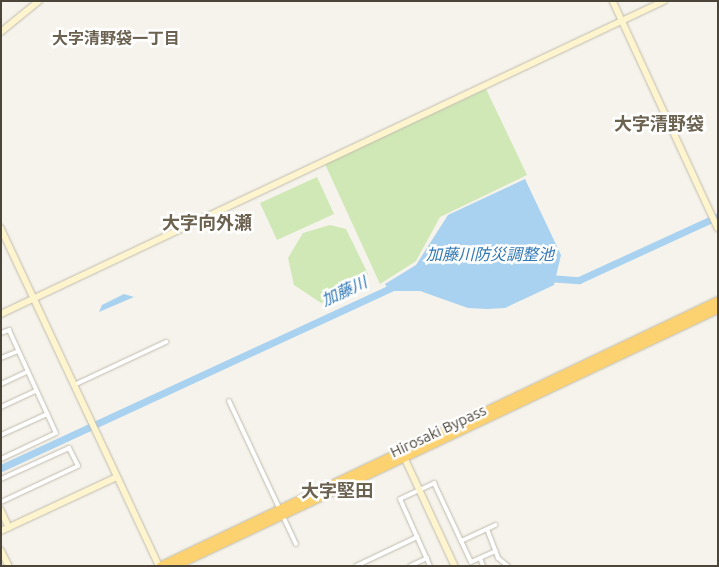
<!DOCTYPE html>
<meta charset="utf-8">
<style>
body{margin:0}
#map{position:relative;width:719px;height:567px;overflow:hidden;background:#f5f3eb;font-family:Ubuntu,"Noto Sans JP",sans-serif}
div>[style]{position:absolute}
.green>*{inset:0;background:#cfe8b5}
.water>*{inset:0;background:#a9d1f0}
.river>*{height:7px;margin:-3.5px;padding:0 3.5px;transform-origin:3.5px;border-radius:3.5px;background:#a9d1f0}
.roads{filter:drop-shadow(0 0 1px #c1bbae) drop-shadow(0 0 1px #c1bbae)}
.street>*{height:4px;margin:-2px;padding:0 2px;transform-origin:2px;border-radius:2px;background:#fff}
.secondary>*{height:5.5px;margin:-2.75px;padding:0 2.75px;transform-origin:2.75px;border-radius:2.75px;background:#fef4cd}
.highway>*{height:8px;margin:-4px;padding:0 4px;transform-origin:4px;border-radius:4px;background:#fcd270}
span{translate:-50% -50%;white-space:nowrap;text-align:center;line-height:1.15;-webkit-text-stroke:5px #fff;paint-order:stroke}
.street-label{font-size:15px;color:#4a4439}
.neighbourhood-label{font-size:16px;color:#6c6250;font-weight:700}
.water-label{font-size:16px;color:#3279b6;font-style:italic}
.quarter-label{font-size:18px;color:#6c6250;font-weight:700}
.frame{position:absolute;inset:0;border:2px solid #4a4439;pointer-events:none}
</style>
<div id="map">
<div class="green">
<i style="clip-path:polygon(486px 89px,527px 175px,440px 217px,416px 261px,380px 284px,325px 164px)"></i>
<i style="clip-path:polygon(317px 177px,334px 214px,277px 240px,260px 203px)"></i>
<i style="clip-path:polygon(330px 225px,346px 229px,368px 274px,355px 290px,321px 303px,294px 285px,288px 258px,303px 233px)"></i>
</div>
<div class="water">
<i style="clip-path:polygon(525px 179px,561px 255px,554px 285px,505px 308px,487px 309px,468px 308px,420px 291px,389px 291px,385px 284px,416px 265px,448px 215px)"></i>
<i style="clip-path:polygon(124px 294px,134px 297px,99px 312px,102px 305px)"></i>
</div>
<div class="river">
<i style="left:548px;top:278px;width:31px;rotate:4deg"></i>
<i style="left:579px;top:280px;width:153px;rotate:-24.7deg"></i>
<i style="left:1px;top:468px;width:434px;rotate:-24.8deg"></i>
</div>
<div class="roads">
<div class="street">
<i style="left:1px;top:333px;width:9px;rotate:-21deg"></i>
<i style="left:9px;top:330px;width:113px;rotate:65.5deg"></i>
<i style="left:56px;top:433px;width:61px;rotate:154.7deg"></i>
<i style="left:1px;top:358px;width:18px;rotate:-22deg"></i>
<i style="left:1px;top:384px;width:29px;rotate:-25deg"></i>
<i style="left:74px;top:385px;width:102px;rotate:-25.1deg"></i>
<i style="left:229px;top:401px;width:158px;rotate:64.9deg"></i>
<i style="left:1px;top:407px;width:38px;rotate:-25deg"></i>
<i style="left:1px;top:435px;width:51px;rotate:-24.5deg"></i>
<i style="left:1px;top:479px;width:75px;rotate:-24.5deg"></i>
<i style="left:69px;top:448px;width:20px;rotate:63deg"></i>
<i style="left:78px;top:466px;width:85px;rotate:154.9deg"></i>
<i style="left:487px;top:529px;width:31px;rotate:69deg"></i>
<i style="left:498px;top:558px;width:13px;rotate:39deg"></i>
<i style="left:461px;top:541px;width:38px;rotate:-25deg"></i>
<i style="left:480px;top:558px;width:9px;rotate:69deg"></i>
<i style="left:356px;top:566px;width:68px;rotate:-25.4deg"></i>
<i style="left:410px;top:566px;width:19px;rotate:-25deg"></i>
<i style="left:430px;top:566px;width:73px;rotate:-114.1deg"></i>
<i style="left:400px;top:499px;width:38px;rotate:-25deg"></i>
<i style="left:434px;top:483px;width:87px;rotate:64.9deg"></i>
<i style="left:471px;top:562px;width:27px;rotate:-24deg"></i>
</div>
<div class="secondary">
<i style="left:613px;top:1px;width:250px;rotate:65.2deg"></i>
<i style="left:1px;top:32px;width:49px;rotate:-39.2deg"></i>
<i style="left:1px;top:228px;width:373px;rotate:64.9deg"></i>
<i style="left:1px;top:314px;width:733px;rotate:-25.27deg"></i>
<i style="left:403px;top:454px;width:123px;rotate:65.1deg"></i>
<i style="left:1px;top:510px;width:19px;rotate:65deg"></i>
<i style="left:1px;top:531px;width:128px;rotate:-25deg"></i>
<i style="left:1px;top:550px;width:18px;rotate:63deg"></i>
</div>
<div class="highway">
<i style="left:161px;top:566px;width:617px;rotate:-25.44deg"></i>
<i style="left:175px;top:566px;width:601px;rotate:-25.33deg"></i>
</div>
</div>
<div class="street-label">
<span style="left:438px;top:431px;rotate:-25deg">Hirosaki Bypass</span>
</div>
<div class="neighbourhood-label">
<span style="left:116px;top:38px">大字清野袋一丁目</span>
</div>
<div class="water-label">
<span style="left:490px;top:254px">加藤川防災調整池</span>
<span style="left:344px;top:291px;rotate:-25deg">加藤川</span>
</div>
<div class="quarter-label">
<span style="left:659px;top:123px">大字清野袋</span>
<span style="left:207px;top:222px">大字向外瀬</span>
<span style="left:337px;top:490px">大字堅田</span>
</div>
<div class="frame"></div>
</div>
